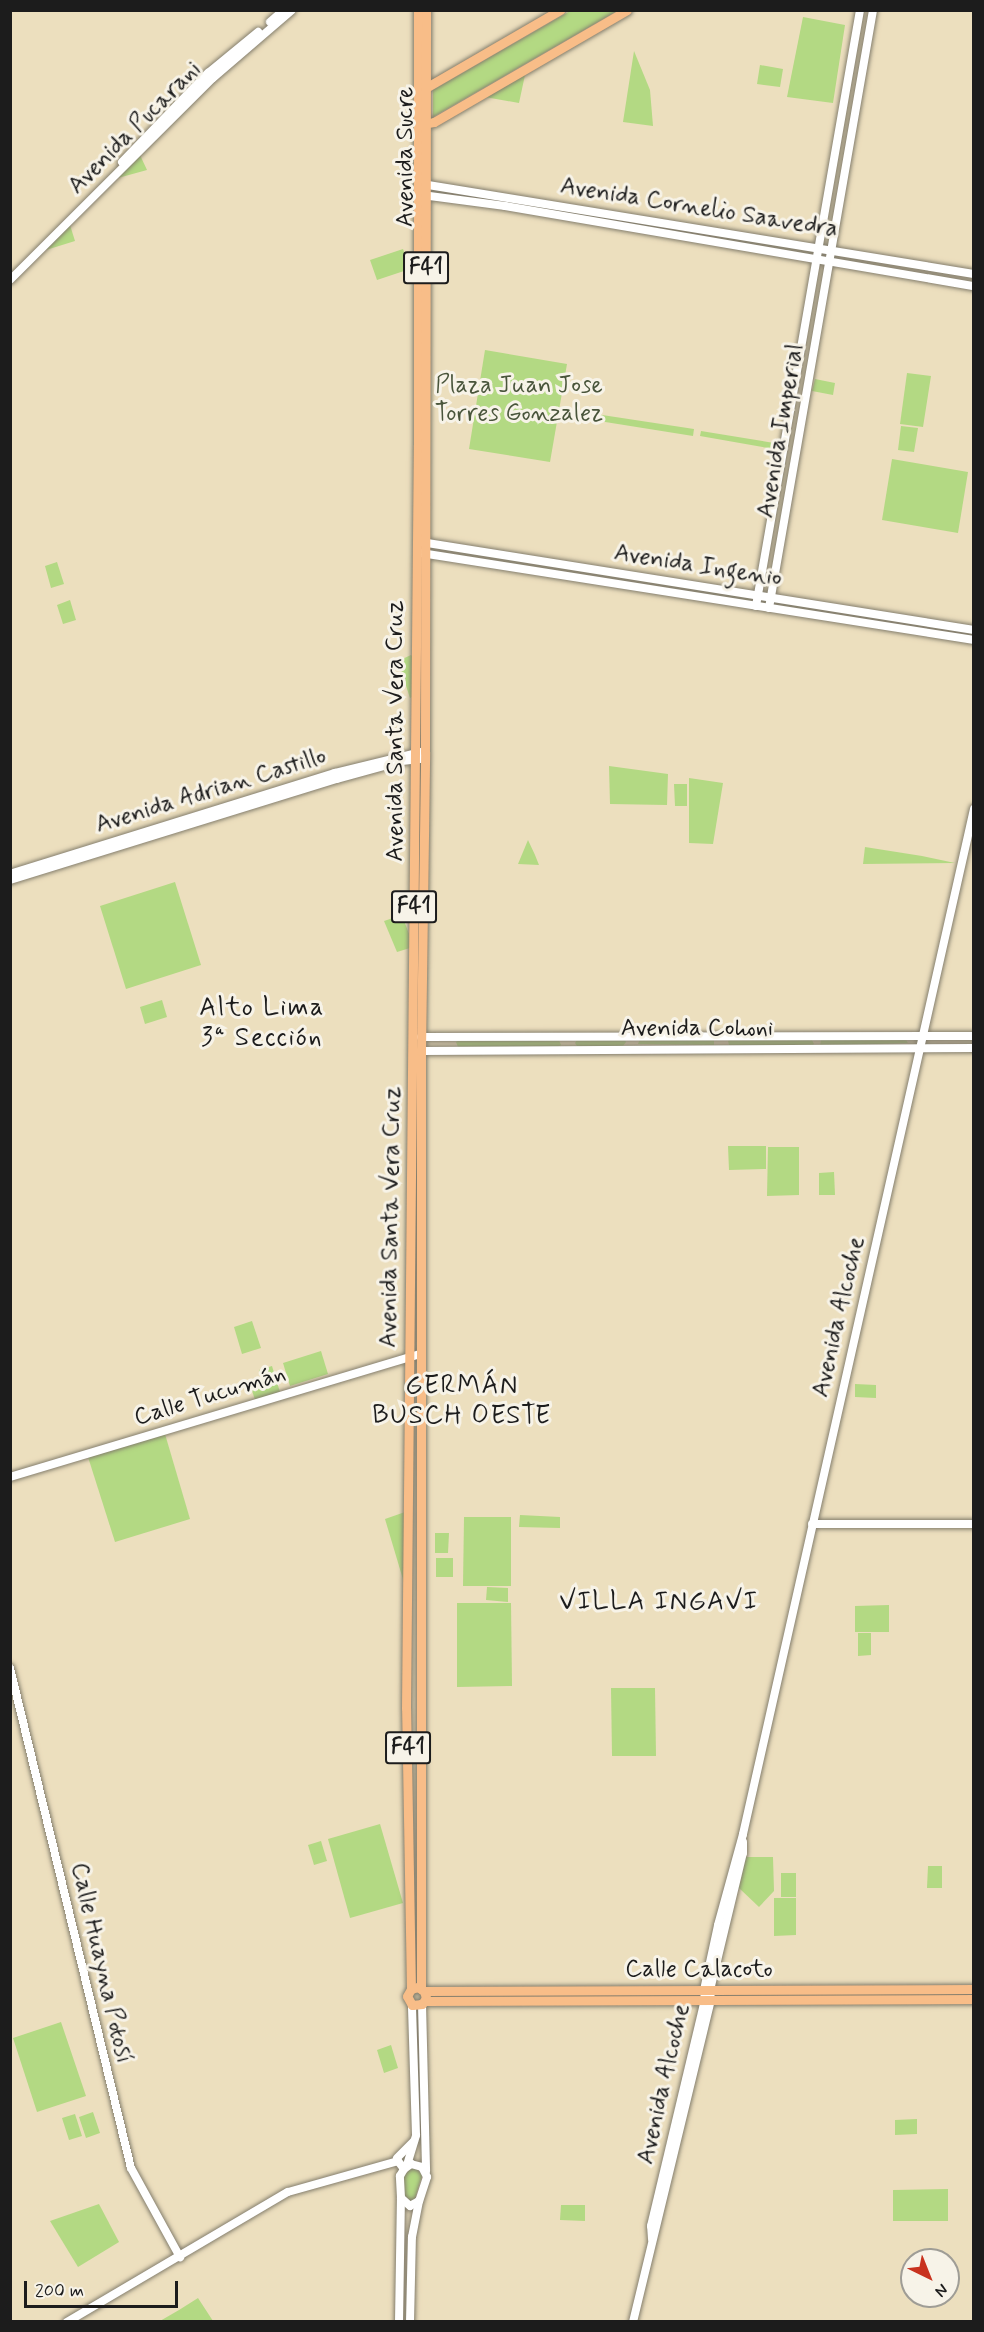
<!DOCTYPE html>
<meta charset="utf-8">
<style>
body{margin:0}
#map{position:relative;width:984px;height:2332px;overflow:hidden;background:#ecdfbe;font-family:Mynerve,sans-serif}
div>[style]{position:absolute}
.green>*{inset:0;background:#b3d983}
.roads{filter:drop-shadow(0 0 2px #847e6d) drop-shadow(0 0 2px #847e6d)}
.minor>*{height:8px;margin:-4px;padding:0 4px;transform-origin:4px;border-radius:4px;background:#fff}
.major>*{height:9px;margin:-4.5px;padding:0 4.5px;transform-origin:4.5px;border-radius:4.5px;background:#f8bd88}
span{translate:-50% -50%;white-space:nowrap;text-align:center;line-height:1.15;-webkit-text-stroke:6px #f7f3e8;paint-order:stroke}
.shield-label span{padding:2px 4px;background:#f7f3e8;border:2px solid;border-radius:4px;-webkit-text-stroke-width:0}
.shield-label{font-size:22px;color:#1c1c1c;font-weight:700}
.street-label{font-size:24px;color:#1c1c1c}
.park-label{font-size:24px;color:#49553b}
.neighbourhood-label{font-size:26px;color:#1c1c1c;letter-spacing:1.5px}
.frame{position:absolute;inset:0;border:12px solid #1c1c1c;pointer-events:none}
.north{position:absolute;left:900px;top:2248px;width:60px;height:60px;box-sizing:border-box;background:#f7f3e8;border:2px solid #9f9d96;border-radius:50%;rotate:137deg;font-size:16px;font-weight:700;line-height:24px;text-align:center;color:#1c1c1c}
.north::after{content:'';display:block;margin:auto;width:21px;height:27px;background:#c8321e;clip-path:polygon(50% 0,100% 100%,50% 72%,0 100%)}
.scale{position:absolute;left:24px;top:2281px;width:154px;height:27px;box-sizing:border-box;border:3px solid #1c1c1c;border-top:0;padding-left:8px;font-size:18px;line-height:21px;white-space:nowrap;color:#1c1c1c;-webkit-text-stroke:4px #f7f3e8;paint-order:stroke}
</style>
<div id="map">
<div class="green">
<i style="clip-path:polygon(570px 11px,617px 11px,433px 117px,433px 90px)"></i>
<i style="clip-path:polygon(803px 17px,845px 25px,833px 103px,787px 97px)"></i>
<i style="clip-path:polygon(634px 51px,650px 90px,653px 126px,623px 122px)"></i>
<i style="clip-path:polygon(760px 65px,783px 69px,780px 87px,757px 84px)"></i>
<i style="clip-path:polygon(523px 74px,525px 75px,519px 103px,485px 97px)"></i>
<i style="clip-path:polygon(140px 155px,147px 170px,118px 178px,117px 177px)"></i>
<i style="clip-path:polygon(70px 225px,75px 241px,46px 250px)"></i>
<i style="clip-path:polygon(403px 249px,410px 269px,377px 280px,370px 260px)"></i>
<i style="clip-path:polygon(485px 350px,567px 364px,550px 462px,469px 449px)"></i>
<i style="clip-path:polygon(907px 373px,931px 376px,923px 427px,900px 424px)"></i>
<i style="clip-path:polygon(815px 379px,835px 383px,833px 395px,812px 391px)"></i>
<i style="clip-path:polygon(576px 411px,694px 429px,693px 436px,574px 417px)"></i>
<i style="clip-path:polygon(901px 426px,918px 428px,914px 452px,898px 450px)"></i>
<i style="clip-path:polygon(701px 431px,780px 444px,779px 450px,700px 436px)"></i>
<i style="clip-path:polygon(892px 459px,968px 472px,958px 533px,882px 520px)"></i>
<i style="clip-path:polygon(57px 562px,64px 584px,51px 588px,45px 566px)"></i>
<i style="clip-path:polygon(70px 600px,76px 620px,63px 624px,57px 605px)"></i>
<i style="clip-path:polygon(411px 655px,413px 657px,412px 697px,410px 698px,398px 661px)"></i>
<i style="clip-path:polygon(609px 766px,668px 774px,667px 805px,610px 804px)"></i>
<i style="clip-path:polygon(689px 778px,723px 783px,713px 844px,689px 843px)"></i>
<i style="clip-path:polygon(674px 784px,687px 784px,687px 806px,675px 806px)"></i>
<i style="clip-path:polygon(528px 840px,535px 855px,539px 865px,518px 864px)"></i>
<i style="clip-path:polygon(865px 847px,922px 856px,955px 863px,863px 864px)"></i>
<i style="clip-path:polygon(175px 882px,201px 965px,126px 989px,100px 906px)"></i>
<i style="clip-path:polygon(402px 915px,412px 942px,410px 948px,397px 952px,384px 921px)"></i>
<i style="clip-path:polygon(162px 1000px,167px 1017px,145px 1024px,140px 1007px)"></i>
<i style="clip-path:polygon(714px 1038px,714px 1045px,638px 1044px,640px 1039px)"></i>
<i style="clip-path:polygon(730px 1039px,812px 1040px,814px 1044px,812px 1047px,729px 1045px,728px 1041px)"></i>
<i style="clip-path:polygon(459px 1040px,559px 1040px,561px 1045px,558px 1047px,458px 1047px,456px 1042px)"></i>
<i style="clip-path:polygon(577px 1040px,625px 1040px,626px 1042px,623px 1046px,577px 1046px,575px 1043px)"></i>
<i style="clip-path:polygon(821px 1040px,906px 1040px,908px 1043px,820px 1046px)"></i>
<i style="clip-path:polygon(728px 1146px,766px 1146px,766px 1169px,729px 1170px)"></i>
<i style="clip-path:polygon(768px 1147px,799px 1147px,799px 1195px,767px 1196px)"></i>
<i style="clip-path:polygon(834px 1172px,835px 1195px,819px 1195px,819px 1173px)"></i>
<i style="clip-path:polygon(252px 1321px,261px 1348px,242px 1354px,234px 1327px)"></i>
<i style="clip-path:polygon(321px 1351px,328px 1374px,290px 1386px,283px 1363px)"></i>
<i style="clip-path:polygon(272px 1366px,280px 1392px,255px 1400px,249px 1381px,261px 1378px,259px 1370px)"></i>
<i style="clip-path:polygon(855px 1384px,876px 1385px,876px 1398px,855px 1397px)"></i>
<i style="clip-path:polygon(165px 1434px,190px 1519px,115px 1542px,88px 1457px)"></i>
<i style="clip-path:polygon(405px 1512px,405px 1586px,385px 1519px)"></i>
<i style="clip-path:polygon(520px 1515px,560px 1517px,560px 1528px,519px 1527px)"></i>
<i style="clip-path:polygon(464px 1517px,511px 1517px,511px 1586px,463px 1586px)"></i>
<i style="clip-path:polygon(435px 1533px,449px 1533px,448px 1553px,435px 1553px)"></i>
<i style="clip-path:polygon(436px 1558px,453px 1558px,453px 1577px,436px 1577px)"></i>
<i style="clip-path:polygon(487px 1587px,508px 1588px,508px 1602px,486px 1600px)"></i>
<i style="clip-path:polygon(457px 1603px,511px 1603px,512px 1686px,457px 1687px)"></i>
<i style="clip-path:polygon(889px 1605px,889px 1632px,855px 1632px,855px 1606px)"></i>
<i style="clip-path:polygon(858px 1633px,871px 1633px,871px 1655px,858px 1656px)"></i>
<i style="clip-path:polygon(611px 1688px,655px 1688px,656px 1756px,612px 1756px)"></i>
<i style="clip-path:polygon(380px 1824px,403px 1903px,350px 1918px,328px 1839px)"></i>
<i style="clip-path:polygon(321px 1841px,327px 1861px,314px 1865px,308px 1845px)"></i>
<i style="clip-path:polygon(746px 1857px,773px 1857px,774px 1891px,759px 1907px,739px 1888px)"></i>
<i style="clip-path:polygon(928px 1866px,942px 1866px,942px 1888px,927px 1888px)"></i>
<i style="clip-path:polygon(781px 1873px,796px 1873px,796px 1897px,781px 1897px)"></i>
<i style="clip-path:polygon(774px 1898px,796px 1898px,796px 1935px,774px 1936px)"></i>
<i style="clip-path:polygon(61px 2022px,86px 2096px,37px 2112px,13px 2038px)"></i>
<i style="clip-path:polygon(391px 2045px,398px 2068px,384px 2073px,377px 2050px)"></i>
<i style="clip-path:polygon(93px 2112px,100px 2133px,86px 2138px,79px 2117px)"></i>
<i style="clip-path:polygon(75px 2114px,82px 2136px,69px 2140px,62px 2118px)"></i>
<i style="clip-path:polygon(917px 2119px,917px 2134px,895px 2135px,895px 2120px)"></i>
<i style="clip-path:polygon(411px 2168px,418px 2170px,422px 2175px,415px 2199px,408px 2202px,404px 2197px,404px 2176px)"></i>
<i style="clip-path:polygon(948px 2189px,948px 2221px,893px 2221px,893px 2190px)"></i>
<i style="clip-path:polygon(99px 2204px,119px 2242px,78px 2267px,50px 2221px)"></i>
<i style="clip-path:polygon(561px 2205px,585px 2205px,585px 2221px,560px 2220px)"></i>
<i style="clip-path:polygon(198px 2298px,213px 2321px,160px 2321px,179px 2310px)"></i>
</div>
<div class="roads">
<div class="minor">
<i style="left:270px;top:22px;width:18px;rotate:-41deg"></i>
<i style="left:122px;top:162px;width:124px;rotate:-46deg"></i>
<i style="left:208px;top:73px;width:65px;rotate:-39.4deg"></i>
<i style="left:422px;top:184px;width:559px;rotate:9.26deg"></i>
<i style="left:422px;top:195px;width:84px;rotate:7.5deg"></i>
<i style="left:505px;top:206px;width:476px;rotate:9.7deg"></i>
<i style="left:10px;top:280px;width:286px;rotate:-44.9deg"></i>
<i style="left:213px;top:78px;width:104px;rotate:-40.7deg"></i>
<i style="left:421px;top:542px;width:560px;rotate:9.04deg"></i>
<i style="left:421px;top:553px;width:560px;rotate:8.94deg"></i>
<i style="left:756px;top:606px;width:605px;rotate:-80.1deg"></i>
<i style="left:769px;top:608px;width:607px;rotate:-80.13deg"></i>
<i style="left:10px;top:874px;width:340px;rotate:-17.3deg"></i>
<i style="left:335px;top:773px;width:89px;rotate:-13.7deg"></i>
<i style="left:10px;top:880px;width:342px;rotate:-17.2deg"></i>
<i style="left:337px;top:779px;width:67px;rotate:-15.5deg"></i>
<i style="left:402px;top:761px;width:18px;rotate:-6deg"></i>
<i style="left:421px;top:1037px;width:553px;rotate:-0.1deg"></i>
<i style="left:421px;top:1051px;width:553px;rotate:-0.31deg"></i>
<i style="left:10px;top:1477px;width:429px;rotate:-16.7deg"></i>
<i style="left:812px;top:1524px;width:162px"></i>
<i style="left:10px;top:1668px;width:514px;rotate:76.4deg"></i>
<i style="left:131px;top:2168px;width:102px;rotate:61.2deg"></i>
<i style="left:422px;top:2004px;width:167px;rotate:88.6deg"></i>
<i style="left:397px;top:2158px;width:24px;rotate:-45deg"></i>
<i style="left:411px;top:2164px;width:11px;rotate:15deg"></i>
<i style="left:422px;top:2167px;width:11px;rotate:63deg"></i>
<i style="left:427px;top:2177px;width:25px;rotate:108deg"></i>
<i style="left:419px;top:2201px;width:10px;rotate:151deg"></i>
<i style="left:410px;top:2206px;width:12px;rotate:-138deg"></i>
<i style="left:401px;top:2198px;width:22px;rotate:-93deg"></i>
<i style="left:400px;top:2176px;width:8px;rotate:-60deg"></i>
<i style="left:404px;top:2169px;width:9px;rotate:-36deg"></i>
<i style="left:407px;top:2165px;width:31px;rotate:-73deg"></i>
<i style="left:416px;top:2135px;width:130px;rotate:-91.8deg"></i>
<i style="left:652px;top:2239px;width:13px;rotate:-94deg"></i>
<i style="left:651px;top:2226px;width:232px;rotate:-76.6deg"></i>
<i style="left:705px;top:2000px;width:10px;rotate:-96deg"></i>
<i style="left:704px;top:1990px;width:66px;rotate:-77.8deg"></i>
<i style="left:718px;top:1925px;width:94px;rotate:-74.6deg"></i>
<i style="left:743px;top:1834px;width:1051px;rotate:-77.3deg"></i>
<i style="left:67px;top:2322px;width:256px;rotate:-30.5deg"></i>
<i style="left:288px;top:2192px;width:114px;rotate:-15.7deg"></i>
<i style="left:398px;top:2161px;width:10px;rotate:53deg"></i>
<i style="left:399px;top:2322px;width:124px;rotate:-89.1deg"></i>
<i style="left:410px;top:2322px;width:85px;rotate:-88.7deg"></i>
<i style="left:412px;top:2237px;width:37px;rotate:-79deg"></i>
<i style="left:633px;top:2322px;width:331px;rotate:-76.4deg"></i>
<i style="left:711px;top:2000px;width:10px;rotate:-96deg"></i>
<i style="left:710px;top:1990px;width:141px;rotate:-76.5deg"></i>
<i style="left:743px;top:1853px;width:11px;rotate:-90deg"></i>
</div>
<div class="major">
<i style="left:422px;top:90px;width:160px;rotate:-30.1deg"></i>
<i style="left:422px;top:124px;width:12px;rotate:-9deg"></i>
<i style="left:434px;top:122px;width:223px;rotate:-30.1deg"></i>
<i style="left:411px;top:1989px;width:7px;rotate:-16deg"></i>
<i style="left:418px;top:1987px;width:7px;rotate:34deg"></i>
<i style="left:424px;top:1991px;width:7px;rotate:74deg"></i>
<i style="left:426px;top:1998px;width:7px;rotate:124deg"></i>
<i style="left:422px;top:2004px;width:10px;rotate:174deg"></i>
<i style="left:412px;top:2005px;width:10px;rotate:-119deg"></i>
<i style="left:407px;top:1996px;width:8px;rotate:-60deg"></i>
<i style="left:411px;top:1989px;width:281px;rotate:-91deg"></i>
<i style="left:406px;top:1708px;width:1263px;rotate:-89.46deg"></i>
<i style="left:418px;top:445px;width:435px;rotate:-90deg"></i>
<i style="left:421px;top:1989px;width:938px;rotate:-90deg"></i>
<i style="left:421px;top:1051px;width:299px;rotate:-89.2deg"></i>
<i style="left:425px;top:752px;width:742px;rotate:-89.92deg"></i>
<i style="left:424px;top:1991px;width:550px;rotate:-0.21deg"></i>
<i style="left:425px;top:2001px;width:549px;rotate:-0.21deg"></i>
</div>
</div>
<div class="shield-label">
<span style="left:426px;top:268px">F41</span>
<span style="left:414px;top:907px">F41</span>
<span style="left:408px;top:1748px">F41</span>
</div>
<div class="street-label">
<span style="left:135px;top:128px;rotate:-45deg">Avenida Pucarani</span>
<span style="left:406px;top:157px;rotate:-90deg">Avenida Sucre</span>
<span style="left:699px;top:208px;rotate:9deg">Avenida Cornelio Saavedra</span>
<span style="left:781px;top:431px;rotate:-80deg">Avenida Imperial</span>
<span style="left:698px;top:566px;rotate:9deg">Avenida Ingenio</span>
<span style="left:396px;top:731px;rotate:-90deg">Avenida Santa Vera Cruz</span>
<span style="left:211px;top:791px;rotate:-17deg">Avenida Adrian Castillo</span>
<span style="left:697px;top:1029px">Avenida Cohoni</span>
<span style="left:391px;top:1217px;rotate:-89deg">Avenida Santa Vera Cruz</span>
<span style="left:839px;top:1317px;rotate:-77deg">Avenida Alcoche</span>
<span style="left:210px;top:1396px;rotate:-17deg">Calle Tucumán</span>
<span style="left:101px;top:1963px;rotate:77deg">Calle Huayna Potosí</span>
<span style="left:699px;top:1970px">Calle Calacoto</span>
<span style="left:664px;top:2084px;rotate:-77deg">Avenida Alcoche</span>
</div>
<div class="park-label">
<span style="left:519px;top:400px">Plaza Juan Jose<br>Torres Gonzalez</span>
</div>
<div class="neighbourhood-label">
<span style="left:262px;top:1024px">Alto Lima<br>3ª Sección</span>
<span style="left:462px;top:1402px">GERMÁN<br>BUSCH OESTE</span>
<span style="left:659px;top:1603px">VILLA INGAVI</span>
</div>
<div class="frame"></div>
<div class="north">N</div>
<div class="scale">200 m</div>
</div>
